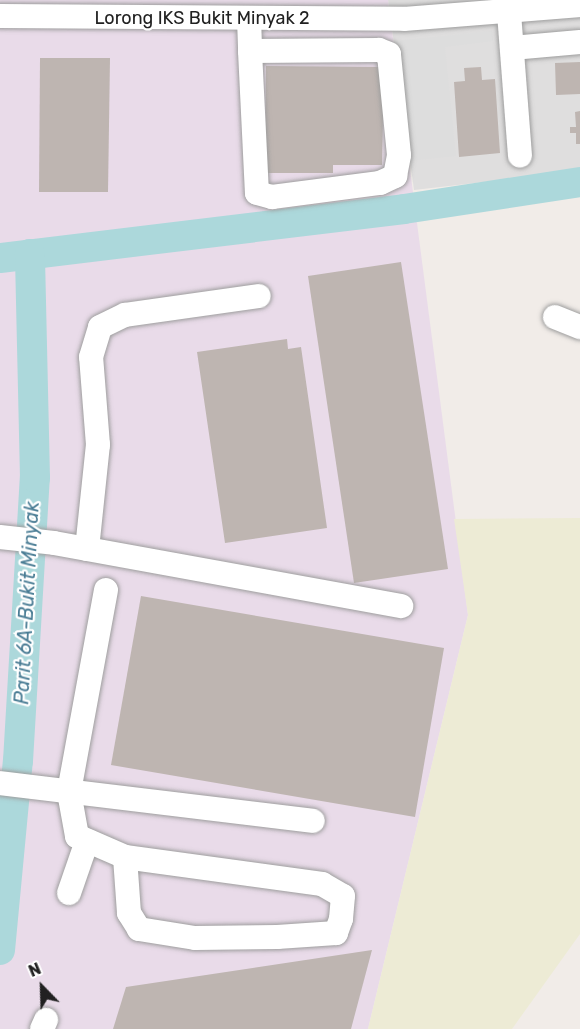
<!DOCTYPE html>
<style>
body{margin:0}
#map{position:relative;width:580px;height:1029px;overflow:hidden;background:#f1ece8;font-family:Rubik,sans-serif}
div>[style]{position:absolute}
.residential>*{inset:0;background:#dfdede}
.industrial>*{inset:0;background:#e9dbe9}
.farmland>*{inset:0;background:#edebd5}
.parking>*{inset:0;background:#ddd}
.river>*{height:30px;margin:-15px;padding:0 15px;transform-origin:15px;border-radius:15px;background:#acd8db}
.building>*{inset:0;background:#beb5b1}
.roads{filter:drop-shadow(0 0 2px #9e9e9e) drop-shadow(0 0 2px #9e9e9e)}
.minor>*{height:24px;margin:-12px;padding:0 12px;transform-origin:12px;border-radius:12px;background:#fff}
span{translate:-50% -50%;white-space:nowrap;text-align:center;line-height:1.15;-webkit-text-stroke:4.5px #fff;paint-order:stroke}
.street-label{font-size:18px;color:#212121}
.water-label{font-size:20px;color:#497c94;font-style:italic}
.north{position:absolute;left:12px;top:957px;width:60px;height:60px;-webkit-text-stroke:4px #fff;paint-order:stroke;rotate:337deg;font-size:16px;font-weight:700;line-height:24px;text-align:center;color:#212121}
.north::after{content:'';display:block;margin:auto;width:21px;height:27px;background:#212121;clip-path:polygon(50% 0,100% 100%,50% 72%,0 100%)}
</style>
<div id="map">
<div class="residential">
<i style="clip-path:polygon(388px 0,580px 0,580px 171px,414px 190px)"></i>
</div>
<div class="industrial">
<i style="clip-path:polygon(0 0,388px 0,468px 615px,368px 1029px,0 1029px)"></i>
</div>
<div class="farmland">
<i style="clip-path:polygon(580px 518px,580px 934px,512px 1029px,368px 1029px,468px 615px,454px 519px)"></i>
</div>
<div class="parking">
<i style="clip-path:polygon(492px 31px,493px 41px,445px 47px,456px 156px,408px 161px,395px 41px)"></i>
</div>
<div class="river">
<i style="left:0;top:258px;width:407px;rotate:-6.9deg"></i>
<i style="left:404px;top:209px;width:178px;rotate:-8.7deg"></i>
<i style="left:0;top:950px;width:190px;rotate:-84.6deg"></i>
<i style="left:18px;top:761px;width:284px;rotate:-86.6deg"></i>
<i style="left:35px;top:478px;width:224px;rotate:-91.3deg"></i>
</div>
<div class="building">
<i style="clip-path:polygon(40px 58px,110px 58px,108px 192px,39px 192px)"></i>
<i style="clip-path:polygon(580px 62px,580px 94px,556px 95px,555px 63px)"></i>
<i style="clip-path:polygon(266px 66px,384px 67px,382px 165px,333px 165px,333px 173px,265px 173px)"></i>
<i style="clip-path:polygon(481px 67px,482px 80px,495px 79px,500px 153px,459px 157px,454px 82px,465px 81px,464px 68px)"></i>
<i style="clip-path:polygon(580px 111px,580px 144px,576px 144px,576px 133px,570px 133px,570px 127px,576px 127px,575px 112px)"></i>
<i style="clip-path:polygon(401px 262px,448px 569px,354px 583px,308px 276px)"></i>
<i style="clip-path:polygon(287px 339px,288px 349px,301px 347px,327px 528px,225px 543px,197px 352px)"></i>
<i style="clip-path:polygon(141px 596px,444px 648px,415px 817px,111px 765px)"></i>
<i style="clip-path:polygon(372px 950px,351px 1029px,113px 1029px,126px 987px)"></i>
</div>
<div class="roads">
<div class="minor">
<i style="left:509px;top:13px;width:143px;rotate:85.6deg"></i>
<i style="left:0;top:16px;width:404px;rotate:0.4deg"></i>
<i style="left:404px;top:19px;width:177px;rotate:-4.5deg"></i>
<i style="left:249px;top:18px;width:33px;rotate:88deg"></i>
<i style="left:250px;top:51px;width:142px;rotate:87.2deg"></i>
<i style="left:257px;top:193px;width:16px;rotate:15deg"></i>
<i style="left:272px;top:197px;width:109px;rotate:-7.4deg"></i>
<i style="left:380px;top:183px;width:17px;rotate:-25deg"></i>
<i style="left:395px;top:176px;width:21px;rotate:-79deg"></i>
<i style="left:399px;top:155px;width:101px;rotate:-95.7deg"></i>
<i style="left:389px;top:54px;width:11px;rotate:-158deg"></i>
<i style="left:379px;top:50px;width:129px;rotate:179.6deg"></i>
<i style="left:512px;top:48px;width:68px;rotate:-5deg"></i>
<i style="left:555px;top:317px;width:27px;rotate:22deg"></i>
<i style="left:0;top:537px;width:54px;rotate:6.3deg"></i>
<i style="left:54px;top:543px;width:353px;rotate:10.3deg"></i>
<i style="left:87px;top:549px;width:105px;rotate:-84deg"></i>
<i style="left:98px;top:445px;width:88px;rotate:-94.5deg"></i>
<i style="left:91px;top:357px;width:31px;rotate:-73deg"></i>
<i style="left:100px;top:327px;width:28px;rotate:-26deg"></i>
<i style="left:125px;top:315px;width:135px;rotate:-8.1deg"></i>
<i style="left:106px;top:590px;width:205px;rotate:100.4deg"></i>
<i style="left:69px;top:792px;width:45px;rotate:79.7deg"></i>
<i style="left:77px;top:836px;width:52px;rotate:23.6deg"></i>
<i style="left:125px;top:857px;width:199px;rotate:7.8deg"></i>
<i style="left:322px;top:884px;width:24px;rotate:30deg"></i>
<i style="left:343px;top:896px;width:23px;rotate:95deg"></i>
<i style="left:341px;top:919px;width:15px;rotate:110deg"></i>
<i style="left:336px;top:933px;width:59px;rotate:176.1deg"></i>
<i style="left:277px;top:937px;width:82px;rotate:179.3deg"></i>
<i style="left:195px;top:938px;width:57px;rotate:-170.9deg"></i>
<i style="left:139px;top:929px;width:19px;rotate:-122deg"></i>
<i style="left:129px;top:913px;width:56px;rotate:-94.1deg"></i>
<i style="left:0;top:783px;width:315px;rotate:6.9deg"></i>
<i style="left:69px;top:893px;width:55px;rotate:-70.9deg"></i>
<i style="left:42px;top:1029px;width:10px;rotate:-66deg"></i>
</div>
</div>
<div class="street-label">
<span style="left:202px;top:18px">Lorong IKS Bukit Minyak 2</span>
</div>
<div class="water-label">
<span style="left:27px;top:603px;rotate:-87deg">Parit 6A-Bukit Minyak</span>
</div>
<div class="north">N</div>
</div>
